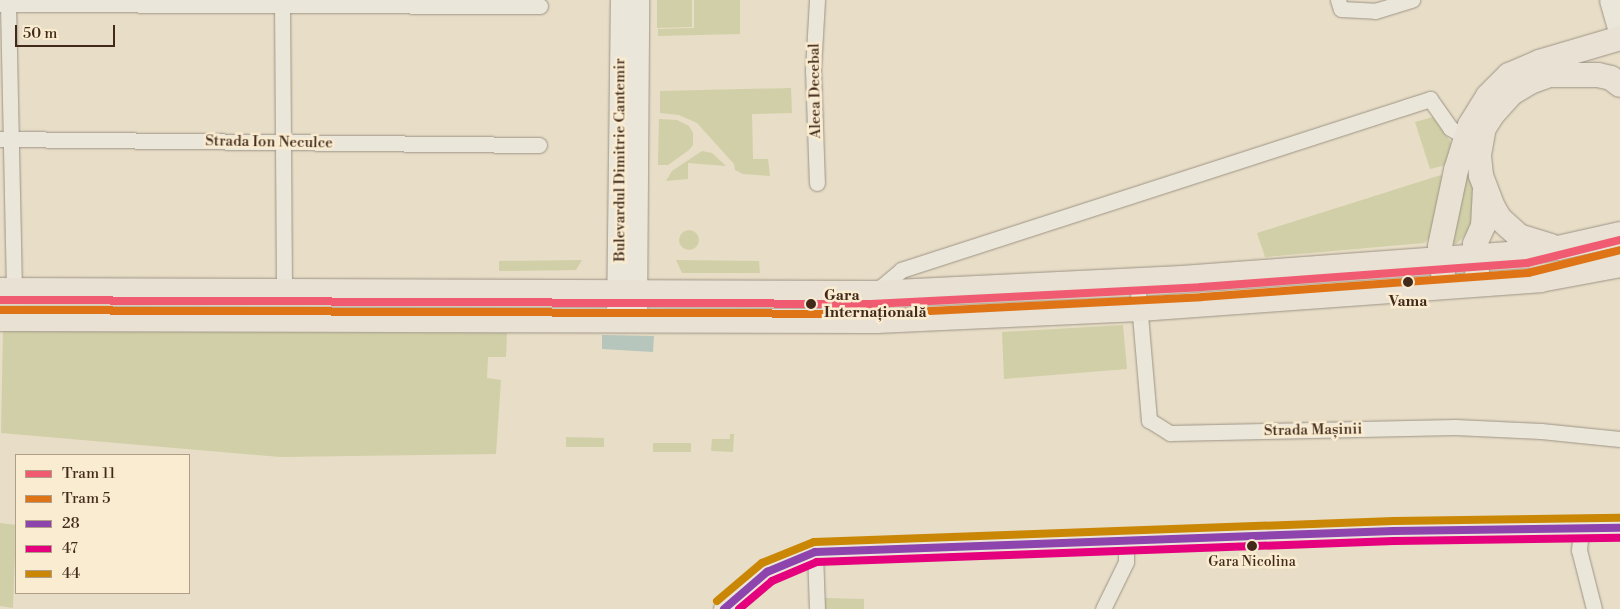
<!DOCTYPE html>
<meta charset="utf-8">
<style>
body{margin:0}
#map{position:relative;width:1620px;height:609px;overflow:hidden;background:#e8ddc6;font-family:"Libre Bodoni",serif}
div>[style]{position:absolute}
.green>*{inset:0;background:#d1cfa7}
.round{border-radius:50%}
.water>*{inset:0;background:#b6c6bd}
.roads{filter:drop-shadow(0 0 1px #9d9486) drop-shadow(0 0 1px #9d9486)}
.street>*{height:15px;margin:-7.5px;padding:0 7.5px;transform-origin:7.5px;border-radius:7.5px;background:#ebe6da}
.secondary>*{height:21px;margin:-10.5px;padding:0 10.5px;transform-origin:10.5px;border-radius:10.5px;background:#ebe6da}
.primary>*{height:24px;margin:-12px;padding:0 12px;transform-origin:12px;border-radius:12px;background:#e8e1d4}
.bus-1>*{height:8px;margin:-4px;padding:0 4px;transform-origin:4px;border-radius:4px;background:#8e44ad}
.bus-2>*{height:8px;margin:-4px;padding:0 4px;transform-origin:4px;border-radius:4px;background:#e5007d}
.bus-3>*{height:8px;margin:-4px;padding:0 4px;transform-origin:4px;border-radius:4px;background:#ca8706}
.tram-1>*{height:8px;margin:-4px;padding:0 4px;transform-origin:4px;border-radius:4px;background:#f05b72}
.tram-2>*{height:8px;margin:-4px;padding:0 4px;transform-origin:4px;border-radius:4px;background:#df7417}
.dots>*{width:14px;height:14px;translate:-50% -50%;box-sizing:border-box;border:2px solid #f9ecd1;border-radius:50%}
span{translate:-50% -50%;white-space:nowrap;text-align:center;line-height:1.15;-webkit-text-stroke:5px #f9ecd1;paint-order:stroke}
.bus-label{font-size:14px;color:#42291a}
.street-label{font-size:15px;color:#42291a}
.stop-label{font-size:15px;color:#42291a;font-weight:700}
.left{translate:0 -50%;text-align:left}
.legend{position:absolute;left:15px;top:454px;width:175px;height:140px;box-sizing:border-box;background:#f9ecd1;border:1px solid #b09e88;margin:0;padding:6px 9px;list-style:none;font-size:15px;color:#42291a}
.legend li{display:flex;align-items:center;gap:10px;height:25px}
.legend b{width:25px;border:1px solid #b09e88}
.scale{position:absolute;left:15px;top:25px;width:100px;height:22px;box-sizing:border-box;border:2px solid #42291a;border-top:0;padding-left:6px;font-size:15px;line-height:18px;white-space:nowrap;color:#42291a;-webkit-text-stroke:4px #f9ecd1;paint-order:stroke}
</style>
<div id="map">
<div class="green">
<i style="clip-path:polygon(657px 0,692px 0,692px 27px,657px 28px)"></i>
<i style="clip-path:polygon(694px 0,740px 0,740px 34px,658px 36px,658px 29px,694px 28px)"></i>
<i style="clip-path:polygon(791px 88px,792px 113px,752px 114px,753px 159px,768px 159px,770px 176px,743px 174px,735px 170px,734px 164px,697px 123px,679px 115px,660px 113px,660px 91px)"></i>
<i style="clip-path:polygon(1433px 117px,1453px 145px,1450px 164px,1430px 169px,1415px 122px)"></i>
<i style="clip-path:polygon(659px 119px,677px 120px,689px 126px,693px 133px,693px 145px,689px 150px,668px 165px,658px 165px)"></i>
<i style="clip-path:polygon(702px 151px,712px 153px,726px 166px,688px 163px,688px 179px,666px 181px,672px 171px)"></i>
<i style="clip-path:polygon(1468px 166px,1475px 197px,1475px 215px,1470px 231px,1456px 244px,1451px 243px)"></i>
<i style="clip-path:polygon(1441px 175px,1447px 179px,1433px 234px,1424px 243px,1265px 257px,1257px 233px)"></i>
<i class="round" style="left:679px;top:230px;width:20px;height:20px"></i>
<i style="clip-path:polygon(582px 260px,576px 270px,499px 271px,499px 261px)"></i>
<i style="clip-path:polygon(676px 260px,759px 261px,760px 273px,682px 273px)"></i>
<i style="clip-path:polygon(1123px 325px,1127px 369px,1004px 379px,1002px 332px)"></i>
<i style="clip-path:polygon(3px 331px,507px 333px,506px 357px,488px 357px,487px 378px,501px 380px,496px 454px,280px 457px,1px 433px)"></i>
<i style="clip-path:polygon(730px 434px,734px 434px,733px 452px,711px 451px,712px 439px,730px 439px)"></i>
<i style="clip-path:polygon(566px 437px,604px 438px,604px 447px,566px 447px)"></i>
<i style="clip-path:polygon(653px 443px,691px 443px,691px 452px,653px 452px)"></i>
<i style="clip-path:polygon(0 523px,16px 525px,13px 608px,0 606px)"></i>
<i style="clip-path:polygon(825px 598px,864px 599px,864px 609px,825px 609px)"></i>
</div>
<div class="water">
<i style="clip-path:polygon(602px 335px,654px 336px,653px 352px,602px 349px)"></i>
</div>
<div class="roads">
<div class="street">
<i style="left:282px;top:0;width:290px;rotate:89.6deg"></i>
<i style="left:817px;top:0;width:70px;rotate:93.3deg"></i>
<i style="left:813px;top:70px;width:113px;rotate:88deg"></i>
<i style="left:1338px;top:0;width:9px;rotate:72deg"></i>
<i style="left:1341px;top:9px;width:34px;rotate:3deg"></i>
<i style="left:1375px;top:11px;width:39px;rotate:-17deg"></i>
<i style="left:0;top:4px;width:540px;rotate:0.21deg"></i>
<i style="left:8px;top:4px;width:286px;rotate:88.8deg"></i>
<i style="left:0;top:139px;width:539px;rotate:0.64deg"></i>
<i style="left:1137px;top:280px;width:141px;rotate:85.1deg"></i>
<i style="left:1149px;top:420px;width:25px;rotate:32deg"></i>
<i style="left:1170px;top:433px;width:285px;rotate:-1.2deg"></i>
<i style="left:1455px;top:427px;width:86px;rotate:2.7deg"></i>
<i style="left:1541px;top:431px;width:79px;rotate:5.8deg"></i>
<i style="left:874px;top:293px;width:35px;rotate:-40deg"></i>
<i style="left:901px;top:270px;width:556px;rotate:-17.91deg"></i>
<i style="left:1430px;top:99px;width:35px;rotate:55deg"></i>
<i style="left:1450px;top:128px;width:20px;rotate:30deg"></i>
<i style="left:1581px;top:528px;width:22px;rotate:95deg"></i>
<i style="left:1579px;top:550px;width:61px;rotate:75.7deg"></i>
<i style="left:815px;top:552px;width:57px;rotate:88deg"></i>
<i style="left:1103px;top:609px;width:52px;rotate:-63.9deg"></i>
<i style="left:1126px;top:562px;width:19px;rotate:-90deg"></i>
</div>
<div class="secondary">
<i style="left:1610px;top:0;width:37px;rotate:74deg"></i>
<i style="left:636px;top:319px;width:319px;rotate:-89.6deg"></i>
<i style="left:617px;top:320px;width:320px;rotate:-89.3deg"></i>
<i style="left:724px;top:609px;width:57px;rotate:-40.7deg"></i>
<i style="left:767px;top:572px;width:52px;rotate:-22.6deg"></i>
<i style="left:815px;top:552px;width:579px;rotate:-2.08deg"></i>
<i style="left:1394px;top:531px;width:226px;rotate:-0.8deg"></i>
</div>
<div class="primary">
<i style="left:1551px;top:246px;width:34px;rotate:-163deg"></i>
<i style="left:1519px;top:236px;width:25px;rotate:-138deg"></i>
<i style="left:1500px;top:219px;width:14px;rotate:-120deg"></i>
<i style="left:1493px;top:207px;width:34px;rotate:-111deg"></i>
<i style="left:1481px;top:175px;width:20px;rotate:-96deg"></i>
<i style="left:1479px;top:155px;width:27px;rotate:-80deg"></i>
<i style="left:1484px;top:128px;width:15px;rotate:-58deg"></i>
<i style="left:1492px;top:115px;width:30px;rotate:-48deg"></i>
<i style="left:1512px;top:93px;width:21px;rotate:-31deg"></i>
<i style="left:1530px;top:82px;width:20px;rotate:-20deg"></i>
<i style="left:1549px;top:75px;width:49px"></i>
<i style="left:1598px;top:75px;width:13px;rotate:13deg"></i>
<i style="left:1611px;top:78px;width:11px;rotate:38deg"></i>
<i style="left:1477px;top:271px;width:27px;rotate:-94deg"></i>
<i style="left:1475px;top:244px;width:20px;rotate:-66deg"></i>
<i style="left:1483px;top:226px;width:35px;rotate:-87deg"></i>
<i style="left:1443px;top:273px;width:27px;rotate:-96deg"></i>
<i style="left:1440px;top:246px;width:78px;rotate:-78.1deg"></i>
<i style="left:1456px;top:170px;width:47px;rotate:-72.7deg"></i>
<i style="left:1470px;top:125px;width:34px;rotate:-58deg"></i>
<i style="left:1488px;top:96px;width:30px;rotate:-45deg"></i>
<i style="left:1509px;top:75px;width:33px;rotate:-23deg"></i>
<i style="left:1539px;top:62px;width:84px;rotate:-16.5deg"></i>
<i style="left:0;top:290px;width:874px;rotate:0.2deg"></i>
<i style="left:874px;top:293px;width:308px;rotate:-2.8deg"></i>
<i style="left:1182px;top:278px;width:341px;rotate:-4.2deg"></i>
<i style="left:1522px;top:253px;width:36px;rotate:-8deg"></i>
<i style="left:1558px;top:248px;width:64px;rotate:-12.7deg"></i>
<i style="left:0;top:319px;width:877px;rotate:0.13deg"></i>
<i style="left:877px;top:321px;width:263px;rotate:-2.6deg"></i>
<i style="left:1140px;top:309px;width:401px;rotate:-4.1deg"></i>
<i style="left:1540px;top:280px;width:81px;rotate:-10.6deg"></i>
</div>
</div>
<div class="bus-1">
<i style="left:724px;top:609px;width:57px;rotate:-40.7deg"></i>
<i style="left:767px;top:572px;width:52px;rotate:-22.6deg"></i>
<i style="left:815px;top:552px;width:579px;rotate:-2.08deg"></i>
<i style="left:1394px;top:531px;width:226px;rotate:-0.8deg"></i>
</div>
<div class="bus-2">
<i style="left:739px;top:609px;width:43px;rotate:-40.3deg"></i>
<i style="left:772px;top:581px;width:49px;rotate:-22.9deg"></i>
<i style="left:817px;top:562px;width:577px;rotate:-2.08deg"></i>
<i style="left:1394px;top:541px;width:226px;rotate:-0.8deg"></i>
</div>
<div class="bus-3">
<i style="left:717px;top:601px;width:59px;rotate:-40.2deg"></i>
<i style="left:762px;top:563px;width:56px;rotate:-22deg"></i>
<i style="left:814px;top:542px;width:580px;rotate:-2.07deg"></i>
<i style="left:1394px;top:521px;width:226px;rotate:-0.8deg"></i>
</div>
<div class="tram-1">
<i style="left:0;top:300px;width:870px;rotate:0.26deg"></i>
<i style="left:870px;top:304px;width:331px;rotate:-2.9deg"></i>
<i style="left:1201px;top:287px;width:327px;rotate:-4.2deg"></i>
<i style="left:1527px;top:263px;width:96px;rotate:-13.9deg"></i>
</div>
<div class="tram-2">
<i style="left:0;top:310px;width:871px;rotate:0.26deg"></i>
<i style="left:871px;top:314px;width:331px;rotate:-2.9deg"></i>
<i style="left:1202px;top:297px;width:327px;rotate:-4.2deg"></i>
<i style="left:1528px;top:273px;width:95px;rotate:-14deg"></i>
</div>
<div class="dots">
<i style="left:1408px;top:282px;background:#42291a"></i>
<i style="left:811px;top:304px;background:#42291a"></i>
<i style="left:1252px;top:546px;background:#42291a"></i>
</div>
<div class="bus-label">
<span style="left:1252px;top:562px">Gara Nicolina</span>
</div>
<div class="street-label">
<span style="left:815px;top:91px;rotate:-91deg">Aleea Decebal</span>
<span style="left:269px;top:142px;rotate:1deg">Strada Ion Neculce</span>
<span style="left:620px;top:160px;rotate:-90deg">Bulevardul Dimitrie Cantemir</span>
<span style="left:1313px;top:430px;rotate:-1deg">Strada Mașinii</span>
</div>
<div class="stop-label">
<span class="left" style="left:824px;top:304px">Gara<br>Internațională</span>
<span style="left:1408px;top:302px">Vama</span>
</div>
<ul class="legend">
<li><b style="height:6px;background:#f05b72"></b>Tram 11</li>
<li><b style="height:6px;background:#df7417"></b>Tram 5</li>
<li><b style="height:6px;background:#8e44ad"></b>28</li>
<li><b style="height:6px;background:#e5007d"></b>47</li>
<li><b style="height:6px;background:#ca8706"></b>44</li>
</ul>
<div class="scale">50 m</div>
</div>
